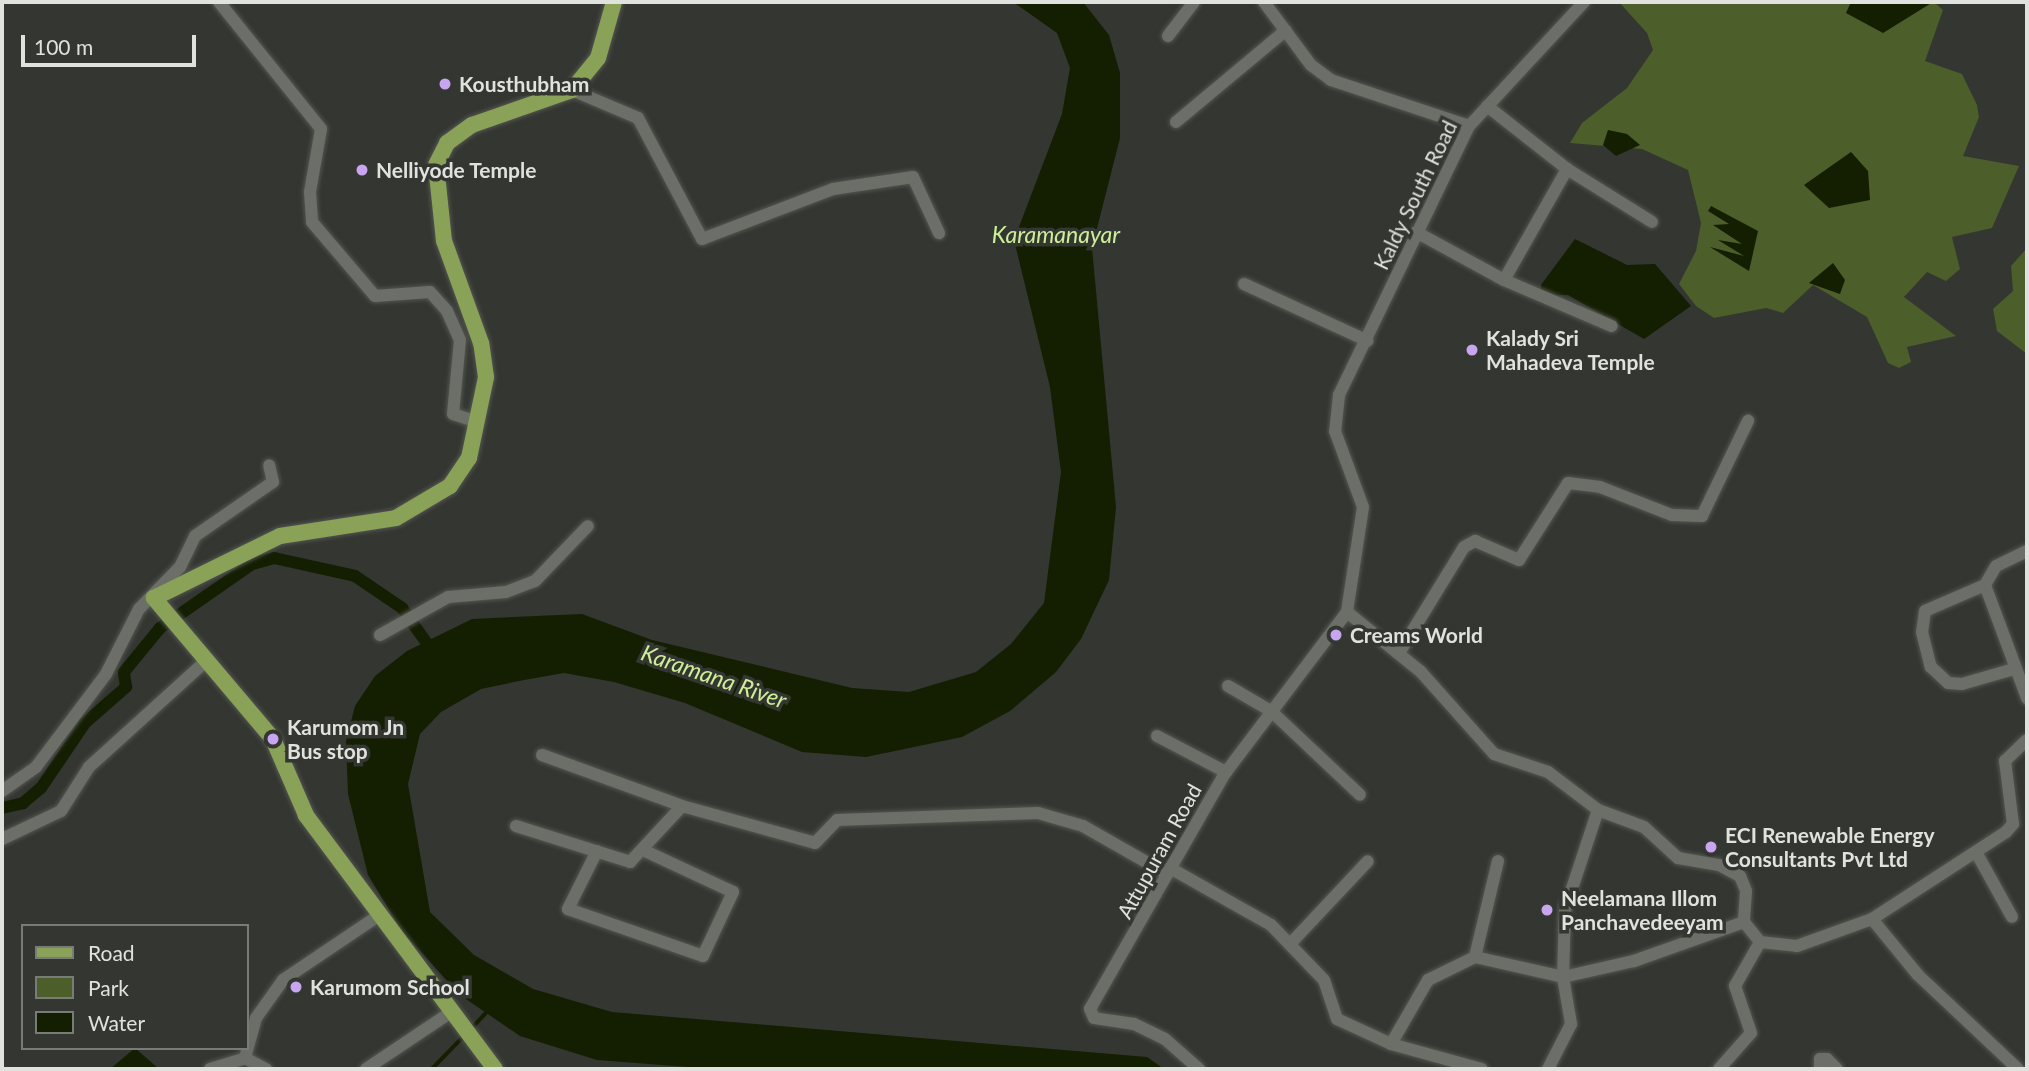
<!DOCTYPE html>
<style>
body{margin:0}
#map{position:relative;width:2029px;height:1071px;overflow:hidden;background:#343631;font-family:Lato,sans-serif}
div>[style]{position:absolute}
.green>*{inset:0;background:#4c5e29}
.water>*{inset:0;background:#141e01}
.stream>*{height:3.5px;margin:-1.75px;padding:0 1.75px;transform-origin:1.75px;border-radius:1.75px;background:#141e01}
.canal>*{height:12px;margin:-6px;padding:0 6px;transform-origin:6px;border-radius:6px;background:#141e01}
.roads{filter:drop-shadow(0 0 2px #535550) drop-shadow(0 0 2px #535550)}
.minor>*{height:12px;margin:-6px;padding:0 6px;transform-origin:6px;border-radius:6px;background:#6c6e68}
.major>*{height:16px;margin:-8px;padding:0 8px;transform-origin:8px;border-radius:8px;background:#89a257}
.dots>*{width:19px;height:19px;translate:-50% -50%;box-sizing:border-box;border:4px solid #343631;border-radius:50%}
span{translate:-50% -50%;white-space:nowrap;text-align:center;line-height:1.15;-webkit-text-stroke:7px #343631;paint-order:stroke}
.poi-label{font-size:21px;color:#e0e2de;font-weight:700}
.left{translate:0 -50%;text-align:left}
.street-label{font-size:21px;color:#e0e2de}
.water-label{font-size:23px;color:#ceee97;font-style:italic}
.frame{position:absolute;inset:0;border:4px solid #e0e2de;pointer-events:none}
.legend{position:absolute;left:21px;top:924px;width:228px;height:126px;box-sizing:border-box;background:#343631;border:2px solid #797b76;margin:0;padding:9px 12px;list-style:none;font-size:21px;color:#e0e2de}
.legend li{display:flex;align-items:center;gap:14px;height:35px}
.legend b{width:35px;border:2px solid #797b76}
.scale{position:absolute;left:21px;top:35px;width:175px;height:32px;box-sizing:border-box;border:4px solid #e0e2de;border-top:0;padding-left:9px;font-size:21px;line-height:24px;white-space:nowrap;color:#e0e2de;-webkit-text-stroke:5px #343631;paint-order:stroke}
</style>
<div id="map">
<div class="green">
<i style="clip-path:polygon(1619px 2px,1934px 2px,1943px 10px,1925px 61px,1962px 74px,1977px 105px,1979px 117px,1963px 156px,2019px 166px,1992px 228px,1952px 237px,1960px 269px,1946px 281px,1927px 272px,1904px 297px,1956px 336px,1907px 347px,1911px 362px,1899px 368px,1888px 363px,1867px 317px,1813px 285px,1783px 313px,1766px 308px,1714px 318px,1696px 306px,1679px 284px,1696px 251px,1701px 223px,1688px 170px,1642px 149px,1570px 143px,1582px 123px,1627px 88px,1653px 50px,1647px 33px)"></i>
<i style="clip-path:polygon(2027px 248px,2027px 354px,1997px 331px,1993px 309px,2013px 291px,2011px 266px)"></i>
</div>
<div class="water">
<i style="clip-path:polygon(1013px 2px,1083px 2px,1109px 35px,1120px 73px,1120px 138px,1092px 248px,1116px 507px,1109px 580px,1081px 639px,1056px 672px,1010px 711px,962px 737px,866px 757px,802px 752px,685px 703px,614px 682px,564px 673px,524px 680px,481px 689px,441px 712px,420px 734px,408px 784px,430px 912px,474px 955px,533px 989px,612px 1012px,1147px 1057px,1164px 1069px,714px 1069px,597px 1060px,520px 1036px,460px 995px,402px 931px,368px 875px,348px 794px,346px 741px,355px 706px,375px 676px,407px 651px,472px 619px,582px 614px,652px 640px,765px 667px,852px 688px,909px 692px,976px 672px,1011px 644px,1044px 603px,1061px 472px,1050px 387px,1014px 240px,1062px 114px,1070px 68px,1057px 33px)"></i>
<i style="clip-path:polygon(1851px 2px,1933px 2px,1883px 33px,1846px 13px)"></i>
<i style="clip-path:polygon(1608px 130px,1627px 134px,1640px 145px,1616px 156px,1603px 145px)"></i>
<i style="clip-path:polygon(1851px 152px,1868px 171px,1870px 200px,1829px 208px,1804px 185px)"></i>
<i style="clip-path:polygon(1711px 206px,1758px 231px,1749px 271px,1710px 247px,1744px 256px,1718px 240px,1742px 244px,1713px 225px,1729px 224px,1708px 211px)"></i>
<i style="clip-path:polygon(1575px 239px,1627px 265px,1655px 264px,1691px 306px,1644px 339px,1568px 295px,1541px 296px,1541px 285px)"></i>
<i style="clip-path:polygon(1833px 263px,1845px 280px,1840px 294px,1809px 283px)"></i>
<i style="clip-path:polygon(135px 1048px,159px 1069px,110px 1069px)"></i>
</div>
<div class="stream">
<i style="left:472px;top:1028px;width:22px;rotate:-47deg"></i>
<i style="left:432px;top:1069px;width:43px;rotate:-45.9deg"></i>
</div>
<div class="canal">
<i style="left:2px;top:808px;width:22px;rotate:-13deg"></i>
<i style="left:23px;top:803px;width:23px;rotate:-40deg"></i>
<i style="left:41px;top:788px;width:78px;rotate:-55.9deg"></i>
<i style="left:85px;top:723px;width:55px;rotate:-41.3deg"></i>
<i style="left:126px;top:687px;width:15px;rotate:-98deg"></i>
<i style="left:124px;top:672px;width:57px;rotate:-50.7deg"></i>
<i style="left:160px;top:628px;width:112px;rotate:-34.8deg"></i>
<i style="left:252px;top:564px;width:23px;rotate:-15deg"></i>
<i style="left:274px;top:558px;width:83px;rotate:12.5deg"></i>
<i style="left:355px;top:576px;width:57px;rotate:34.2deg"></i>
<i style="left:402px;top:608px;width:54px;rotate:54.8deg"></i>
</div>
<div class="roads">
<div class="minor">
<i style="left:219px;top:2px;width:163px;rotate:51.2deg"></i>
<i style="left:321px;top:129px;width:64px;rotate:99.9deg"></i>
<i style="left:310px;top:192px;width:30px;rotate:86deg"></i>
<i style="left:312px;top:222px;width:97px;rotate:49.6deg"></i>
<i style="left:375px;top:296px;width:55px;rotate:-4.2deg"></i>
<i style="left:430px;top:292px;width:25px;rotate:48deg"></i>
<i style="left:447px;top:311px;width:32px;rotate:66deg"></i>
<i style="left:460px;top:340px;width:74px;rotate:95.4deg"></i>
<i style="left:453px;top:414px;width:26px;rotate:18deg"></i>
<i style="left:1264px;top:2px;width:79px;rotate:53.3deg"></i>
<i style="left:1311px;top:65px;width:25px;rotate:37deg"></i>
<i style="left:1331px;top:80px;width:145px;rotate:18.4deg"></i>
<i style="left:1584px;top:2px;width:169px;rotate:132.8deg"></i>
<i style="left:1469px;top:126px;width:299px;rotate:115.8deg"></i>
<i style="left:1339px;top:395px;width:36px;rotate:96deg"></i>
<i style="left:1335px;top:431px;width:81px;rotate:69.8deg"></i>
<i style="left:1363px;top:507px;width:106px;rotate:98.7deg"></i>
<i style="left:1347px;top:612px;width:95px;rotate:39deg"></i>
<i style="left:1421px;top:672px;width:110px;rotate:48.3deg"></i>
<i style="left:1494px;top:754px;width:57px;rotate:18.4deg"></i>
<i style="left:1548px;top:772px;width:63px;rotate:37.2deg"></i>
<i style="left:1598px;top:810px;width:49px;rotate:20.3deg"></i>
<i style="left:1644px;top:827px;width:46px;rotate:42.4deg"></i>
<i style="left:1678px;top:858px;width:42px;rotate:9.7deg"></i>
<i style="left:1719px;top:865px;width:24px;rotate:28deg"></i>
<i style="left:1740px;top:876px;width:16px;rotate:68deg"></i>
<i style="left:1746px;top:891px;width:31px;rotate:94deg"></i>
<i style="left:1744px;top:922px;width:26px;rotate:51deg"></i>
<i style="left:1760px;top:942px;width:37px;rotate:6deg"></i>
<i style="left:1797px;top:946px;width:80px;rotate:-19.8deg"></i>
<i style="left:1872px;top:919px;width:72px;rotate:50.6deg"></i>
<i style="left:1918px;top:975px;width:137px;rotate:43.2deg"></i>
<i style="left:1168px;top:36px;width:43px;rotate:-52.6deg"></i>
<i style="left:572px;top:90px;width:72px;rotate:23deg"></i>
<i style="left:638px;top:118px;width:137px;rotate:62.1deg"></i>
<i style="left:702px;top:239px;width:140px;rotate:-20.9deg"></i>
<i style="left:833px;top:189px;width:81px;rotate:-8.5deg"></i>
<i style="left:913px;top:177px;width:62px;rotate:65.1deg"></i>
<i style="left:1487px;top:106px;width:102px;rotate:38.2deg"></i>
<i style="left:1567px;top:169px;width:100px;rotate:31.9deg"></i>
<i style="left:1176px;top:122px;width:143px;rotate:-39.9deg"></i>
<i style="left:1416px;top:232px;width:100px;rotate:28.6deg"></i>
<i style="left:1504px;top:280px;width:117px;rotate:23.1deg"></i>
<i style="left:1504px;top:280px;width:128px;rotate:-60.4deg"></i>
<i style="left:1244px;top:284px;width:136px;rotate:24.7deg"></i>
<i style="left:2027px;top:551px;width:34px;rotate:154deg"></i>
<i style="left:1996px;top:566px;width:22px;rotate:120deg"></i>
<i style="left:1985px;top:585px;width:121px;rotate:69.6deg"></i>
<i style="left:1985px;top:585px;width:65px;rotate:156.6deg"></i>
<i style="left:1925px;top:611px;width:21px;rotate:98deg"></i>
<i style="left:1922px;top:632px;width:36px;rotate:76deg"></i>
<i style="left:1931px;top:667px;width:23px;rotate:43deg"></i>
<i style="left:1948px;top:683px;width:14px;rotate:4deg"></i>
<i style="left:1962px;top:684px;width:54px;rotate:-16.1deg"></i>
<i style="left:380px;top:635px;width:78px;rotate:-29.2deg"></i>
<i style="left:448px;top:597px;width:58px;rotate:-4.9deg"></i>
<i style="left:506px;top:592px;width:31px;rotate:-21deg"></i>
<i style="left:535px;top:581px;width:76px;rotate:-46.1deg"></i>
<i style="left:1399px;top:653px;width:124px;rotate:-58.5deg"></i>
<i style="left:1464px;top:547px;width:13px;rotate:-29deg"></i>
<i style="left:1475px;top:541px;width:48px;rotate:23.4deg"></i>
<i style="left:1519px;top:560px;width:91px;rotate:-57.5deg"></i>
<i style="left:1568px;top:483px;width:32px;rotate:7deg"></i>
<i style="left:1600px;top:487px;width:77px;rotate:21.3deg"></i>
<i style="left:1672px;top:515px;width:30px;rotate:2deg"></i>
<i style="left:1702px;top:516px;width:106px;rotate:-64.2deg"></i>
<i style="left:1228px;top:686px;width:50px;rotate:30.2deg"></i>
<i style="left:1271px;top:711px;width:122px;rotate:43.3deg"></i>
<i style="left:1157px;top:736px;width:78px;rotate:27.6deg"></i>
<i style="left:542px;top:755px;width:149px;rotate:20deg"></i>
<i style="left:2px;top:791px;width:42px;rotate:-35.2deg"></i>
<i style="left:36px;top:767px;width:116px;rotate:-53deg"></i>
<i style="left:106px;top:674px;width:73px;rotate:-63.1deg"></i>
<i style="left:139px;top:609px;width:59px;rotate:-45.7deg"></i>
<i style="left:180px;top:567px;width:34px;rotate:-64deg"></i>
<i style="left:195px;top:536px;width:95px;rotate:-34.7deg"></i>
<i style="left:273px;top:482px;width:17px;rotate:-103deg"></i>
<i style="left:1598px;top:810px;width:105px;rotate:108.3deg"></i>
<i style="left:1565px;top:910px;width:67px;rotate:91.7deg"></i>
<i style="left:1563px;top:977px;width:73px;rotate:-12.7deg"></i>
<i style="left:1634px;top:961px;width:117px;rotate:-19.5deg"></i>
<i style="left:516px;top:826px;width:120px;rotate:17.5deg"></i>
<i style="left:630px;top:862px;width:76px;rotate:-47.1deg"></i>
<i style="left:682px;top:806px;width:138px;rotate:15.5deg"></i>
<i style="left:815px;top:843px;width:32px;rotate:-46deg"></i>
<i style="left:837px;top:820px;width:201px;rotate:-2deg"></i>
<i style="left:1038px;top:813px;width:47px;rotate:16.1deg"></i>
<i style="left:1083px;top:826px;width:97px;rotate:29.7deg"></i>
<i style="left:2px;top:839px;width:65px;rotate:-25.4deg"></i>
<i style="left:61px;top:811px;width:52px;rotate:-57.5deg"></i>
<i style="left:89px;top:767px;width:159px;rotate:-42.2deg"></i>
<i style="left:597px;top:851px;width:65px;rotate:116.6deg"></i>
<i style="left:568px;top:909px;width:143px;rotate:19.2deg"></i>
<i style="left:703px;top:956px;width:71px;rotate:-64.9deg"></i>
<i style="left:733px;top:892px;width:97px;rotate:-155deg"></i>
<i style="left:1976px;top:852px;width:74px;rotate:61deg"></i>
<i style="left:1498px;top:861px;width:99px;rotate:103.5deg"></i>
<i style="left:1475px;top:957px;width:90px;rotate:12.8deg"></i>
<i style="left:1563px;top:977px;width:48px;rotate:80.3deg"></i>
<i style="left:1571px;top:1024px;width:51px;rotate:117.1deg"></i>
<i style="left:1170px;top:868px;width:116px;rotate:29.4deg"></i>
<i style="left:1271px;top:925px;width:76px;rotate:46.1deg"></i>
<i style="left:1324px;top:980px;width:41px;rotate:71.6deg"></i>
<i style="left:1337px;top:1019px;width:60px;rotate:24.8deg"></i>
<i style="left:1391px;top:1044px;width:94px;rotate:15.4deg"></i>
<i style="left:1872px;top:919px;width:160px;rotate:-33deg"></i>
<i style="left:2006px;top:832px;width:11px;rotate:-49deg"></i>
<i style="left:2013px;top:824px;width:64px;rotate:-97.2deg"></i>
<i style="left:2005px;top:761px;width:30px;rotate:-44deg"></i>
<i style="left:1291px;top:943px;width:112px;rotate:-46.8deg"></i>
<i style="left:1391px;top:1044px;width:74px;rotate:-60deg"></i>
<i style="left:1428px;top:980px;width:52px;rotate:-26.1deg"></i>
<i style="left:245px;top:1058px;width:41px;rotate:-74.6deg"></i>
<i style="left:256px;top:1018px;width:47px;rotate:-54.6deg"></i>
<i style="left:283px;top:980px;width:115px;rotate:-34deg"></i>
<i style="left:210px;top:1069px;width:37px;rotate:-17deg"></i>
<i style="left:245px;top:1058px;width:24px;rotate:28deg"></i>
<i style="left:366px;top:1069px;width:102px;rotate:-33.8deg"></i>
<i style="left:1199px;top:1069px;width:45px;rotate:-138.6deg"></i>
<i style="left:1165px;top:1039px;width:34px;rotate:-154deg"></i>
<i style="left:1134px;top:1024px;width:40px;rotate:-171.5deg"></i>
<i style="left:1094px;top:1018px;width:10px;rotate:-114deg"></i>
<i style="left:1090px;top:1009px;width:273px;rotate:-60.2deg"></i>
<i style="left:1226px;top:772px;width:201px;rotate:-52.9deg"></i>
<i style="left:1719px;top:1069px;width:48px;rotate:-48.4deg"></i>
<i style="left:1751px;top:1033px;width:50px;rotate:-108.8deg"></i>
<i style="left:1735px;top:986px;width:51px;rotate:-60.4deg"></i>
<i style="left:1820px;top:1069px;width:10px;rotate:-90deg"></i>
<i style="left:1820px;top:1059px;width:7px"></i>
<i style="left:1827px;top:1059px;width:14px;rotate:45deg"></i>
</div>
<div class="major">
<i style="left:495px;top:1069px;width:317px;rotate:-126.7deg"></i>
<i style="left:306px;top:815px;width:83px;rotate:-113.5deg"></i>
<i style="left:273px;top:739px;width:185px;rotate:-130.2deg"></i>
<i style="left:154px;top:598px;width:140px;rotate:-26.2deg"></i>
<i style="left:280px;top:536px;width:117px;rotate:-8.8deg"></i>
<i style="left:396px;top:518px;width:63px;rotate:-30.7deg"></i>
<i style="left:450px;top:486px;width:34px;rotate:-56deg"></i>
<i style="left:469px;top:458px;width:83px;rotate:-78.1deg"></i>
<i style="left:486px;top:377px;width:34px;rotate:-98deg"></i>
<i style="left:481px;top:343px;width:109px;rotate:-109.9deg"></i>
<i style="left:444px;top:241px;width:76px;rotate:-96deg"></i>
<i style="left:436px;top:165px;width:25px;rotate:-63deg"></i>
<i style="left:447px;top:143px;width:31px;rotate:-36deg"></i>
<i style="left:472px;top:125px;width:106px;rotate:-19.3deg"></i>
<i style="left:572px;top:90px;width:41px;rotate:-50.9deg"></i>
<i style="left:598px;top:58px;width:58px;rotate:-74.1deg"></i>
</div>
</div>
<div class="dots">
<i style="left:445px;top:84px;background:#c8a6ef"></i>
<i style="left:362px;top:170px;background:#c8a6ef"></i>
<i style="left:1472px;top:350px;background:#c8a6ef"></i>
<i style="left:1336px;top:635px;background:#c8a6ef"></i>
<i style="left:273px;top:739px;background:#c8a6ef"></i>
<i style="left:1711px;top:847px;background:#c8a6ef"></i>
<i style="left:1547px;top:910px;background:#c8a6ef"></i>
<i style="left:296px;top:987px;background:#c8a6ef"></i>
</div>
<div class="poi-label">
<span class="left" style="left:459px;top:84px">Kousthubham</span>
<span class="left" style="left:376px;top:170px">Nelliyode Temple</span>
<span class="left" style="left:1486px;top:350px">Kalady Sri<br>Mahadeva Temple</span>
<span class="left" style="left:1350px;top:635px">Creams World</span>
<span class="left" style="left:287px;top:739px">Karumom Jn<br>Bus stop</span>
<span class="left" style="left:1725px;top:847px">ECI Renewable Energy<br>Consultants Pvt Ltd</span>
<span class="left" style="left:1561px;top:910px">Neelamana Illom<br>Panchavedeeyam</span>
<span class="left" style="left:310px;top:987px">Karumom School</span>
</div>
<div class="street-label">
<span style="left:1415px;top:195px;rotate:-64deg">Kaldy South Road</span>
<span style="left:1159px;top:851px;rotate:-61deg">Attupuram Road</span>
</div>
<div class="water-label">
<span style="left:1056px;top:234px">Karamanayar</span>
<span style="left:714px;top:676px;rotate:19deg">Karamana River</span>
</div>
<div class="frame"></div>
<ul class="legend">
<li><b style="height:9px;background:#89a257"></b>Road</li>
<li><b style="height:19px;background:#4c5e29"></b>Park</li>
<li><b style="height:19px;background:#141e01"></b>Water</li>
</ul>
<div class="scale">100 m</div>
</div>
